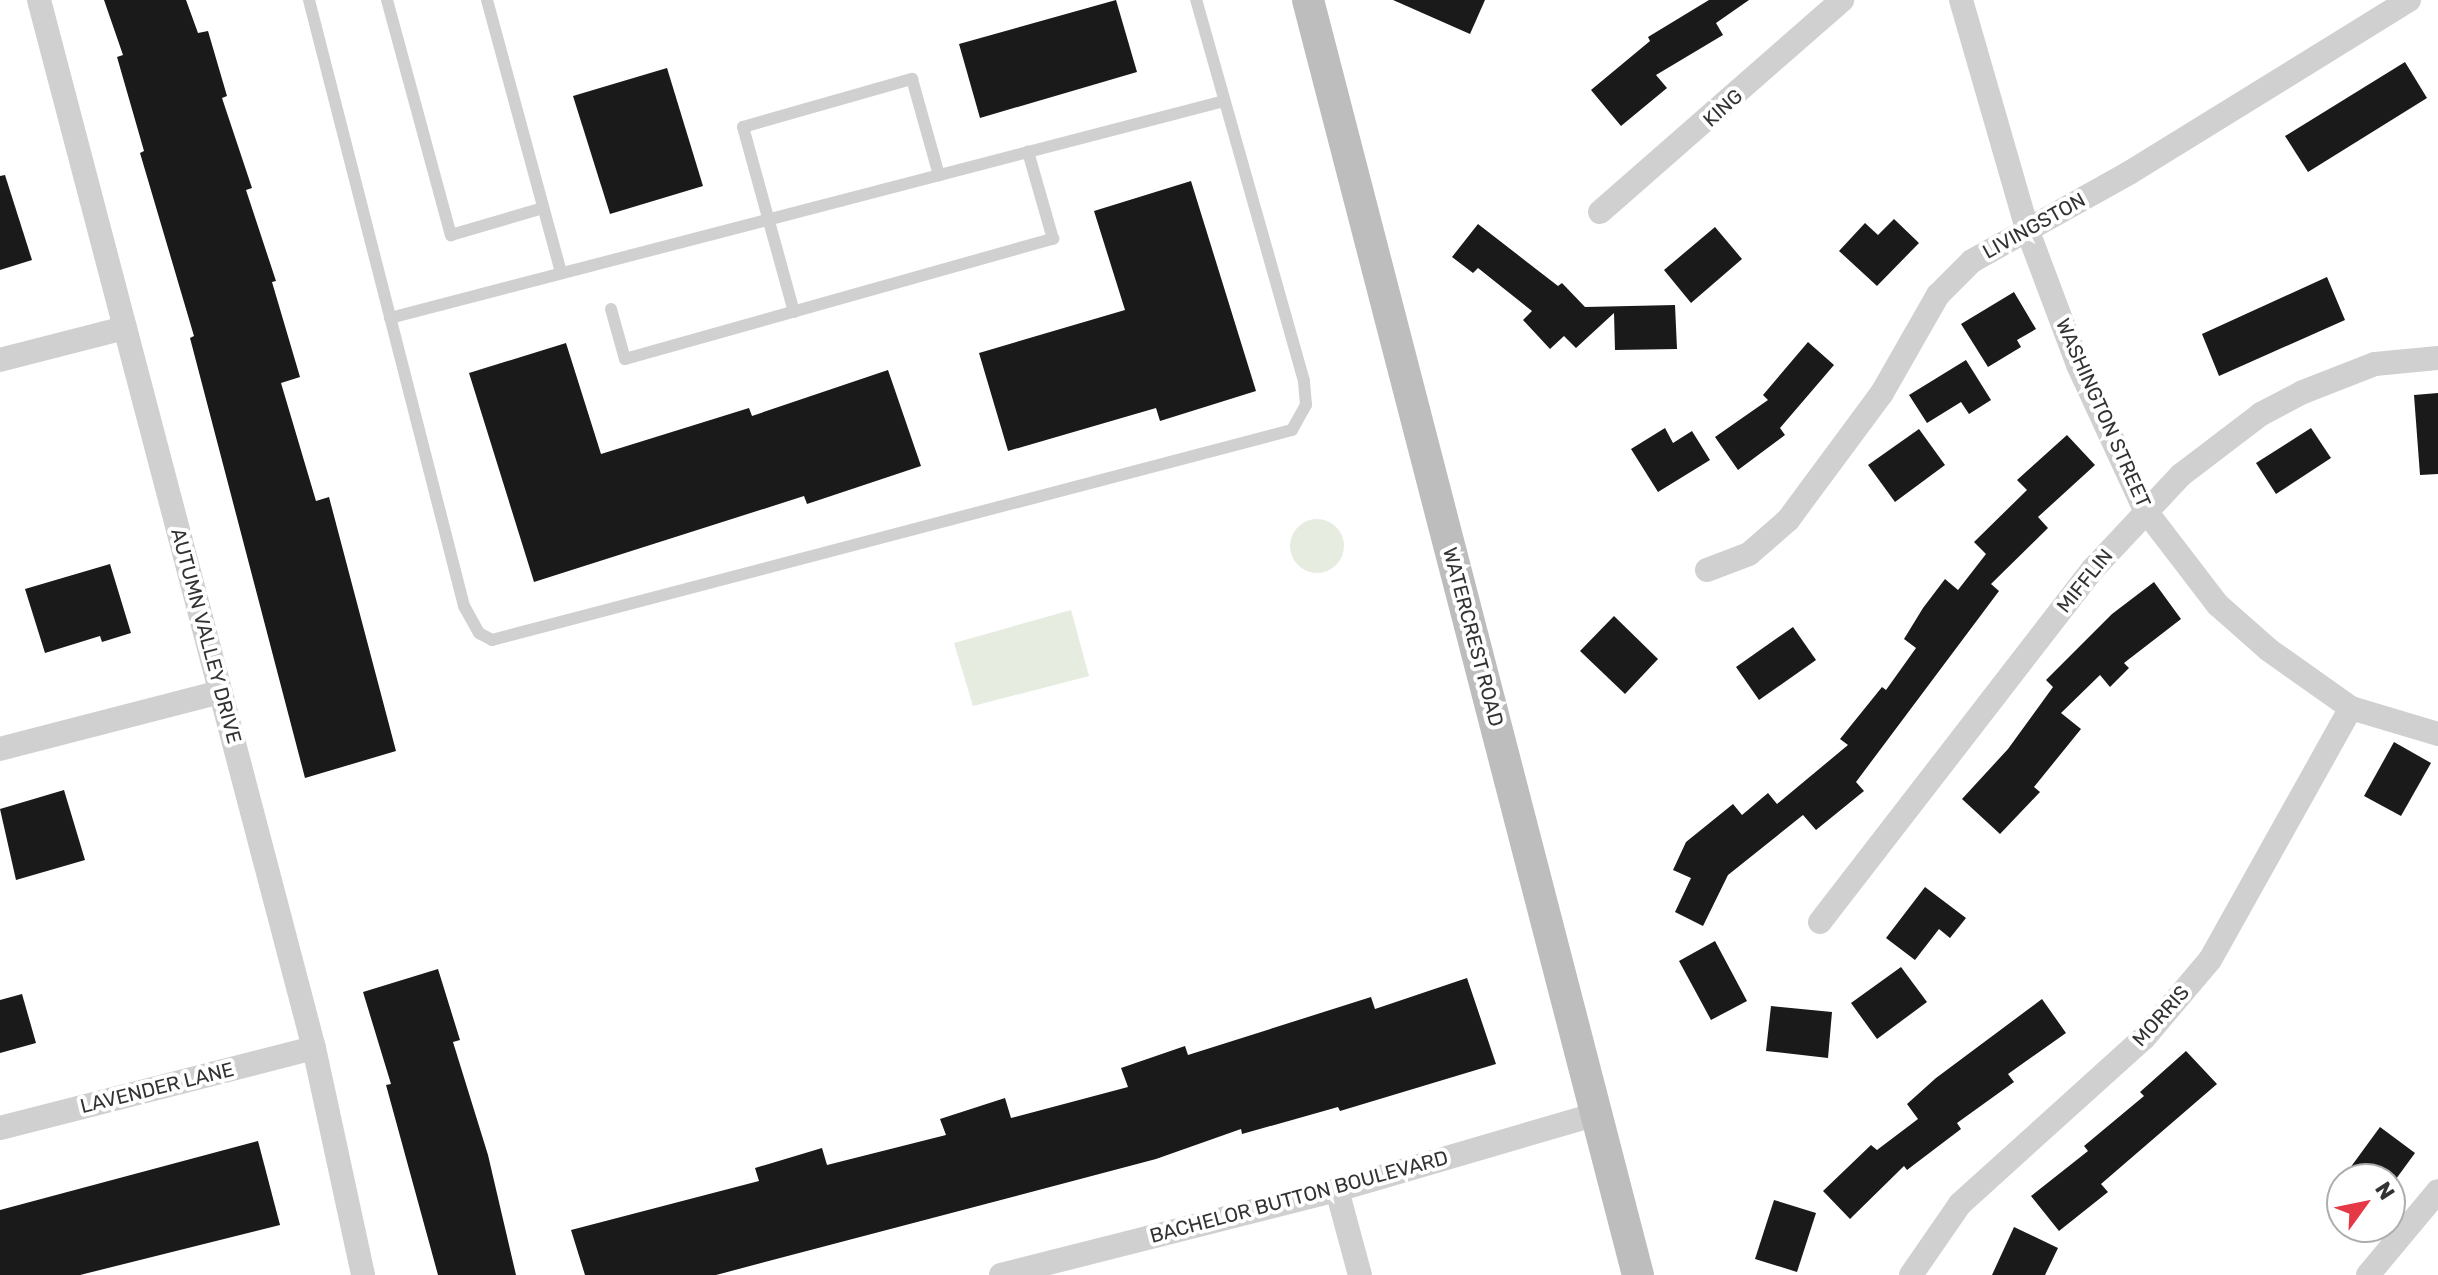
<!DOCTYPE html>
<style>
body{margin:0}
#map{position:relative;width:2438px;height:1275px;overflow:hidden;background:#fff;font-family:Rubik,sans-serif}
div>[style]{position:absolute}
.green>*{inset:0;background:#e6ecdf}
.round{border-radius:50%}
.building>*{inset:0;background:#1a1a1a}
.lane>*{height:12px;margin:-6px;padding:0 6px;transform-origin:6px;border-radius:6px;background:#d0d0d0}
.street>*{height:24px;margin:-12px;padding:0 12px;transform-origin:12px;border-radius:12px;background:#d0d0d0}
.secondary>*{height:32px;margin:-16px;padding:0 16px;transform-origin:16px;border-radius:16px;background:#bdbdbd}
span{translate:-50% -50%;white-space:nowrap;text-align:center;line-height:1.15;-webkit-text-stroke:8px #fff;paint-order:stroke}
.street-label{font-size:20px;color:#333}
.north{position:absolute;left:2326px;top:1163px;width:80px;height:80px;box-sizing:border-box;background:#fff;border:2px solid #adadad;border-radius:50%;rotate:57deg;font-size:22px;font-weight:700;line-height:32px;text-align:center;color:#333}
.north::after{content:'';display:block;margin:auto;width:28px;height:36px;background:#e63946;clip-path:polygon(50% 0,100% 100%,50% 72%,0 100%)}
</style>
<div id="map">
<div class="green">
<i class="round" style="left:1290px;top:519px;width:54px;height:54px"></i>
<i style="clip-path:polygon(1071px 610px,1089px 676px,973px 706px,954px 643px)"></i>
</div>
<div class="building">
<i style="clip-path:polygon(104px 0,186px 0,198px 33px,208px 31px,227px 96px,222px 98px,252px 188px,246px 190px,276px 281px,272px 282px,300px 377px,281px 383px,316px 501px,329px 497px,396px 751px,305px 778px,190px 338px,194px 336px,140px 153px,144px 151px,117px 57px,123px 55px)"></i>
<i style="clip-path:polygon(1116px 0,1137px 72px,980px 118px,959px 44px)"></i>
<i style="clip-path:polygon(1393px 0,1485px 0,1470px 34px)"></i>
<i style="clip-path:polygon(1709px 0,1749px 0,1716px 23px,1723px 35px,1656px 75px,1667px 88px,1621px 126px,1591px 90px,1650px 41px,1648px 37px)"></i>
<i style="clip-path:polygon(2405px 62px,2427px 98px,2308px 172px,2285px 136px)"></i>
<i style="clip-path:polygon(667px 68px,703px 186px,610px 214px,573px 96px)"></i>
<i style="clip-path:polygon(5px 175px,32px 260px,0 270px,0 176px)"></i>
<i style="clip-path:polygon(1191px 181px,1256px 391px,1160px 421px,1156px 408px,1008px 451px,979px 353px,1125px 310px,1094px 211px)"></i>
<i style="clip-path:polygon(1894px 219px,1919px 243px,1877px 286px,1839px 251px,1865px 223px,1878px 235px)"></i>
<i style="clip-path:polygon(1478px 224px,1558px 286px,1562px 283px,1585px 307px,1675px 305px,1677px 349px,1615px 350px,1614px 313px,1576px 348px,1564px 336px,1550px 349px,1523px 320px,1532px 311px,1478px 268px,1473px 273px,1452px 257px)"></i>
<i style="clip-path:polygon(1715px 227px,1742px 259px,1691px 303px,1664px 270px)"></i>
<i style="clip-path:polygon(2327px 277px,2345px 320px,2219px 376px,2202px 334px)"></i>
<i style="clip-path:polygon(2014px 292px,2036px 329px,2017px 340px,2021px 347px,1988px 367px,1961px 324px)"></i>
<i style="clip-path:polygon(1808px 342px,1834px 365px,1780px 428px,1785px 435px,1738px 470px,1715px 437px,1768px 400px,1763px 395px)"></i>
<i style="clip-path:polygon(566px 343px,601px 454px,749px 408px,752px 416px,888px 370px,921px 466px,807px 504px,804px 496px,534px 582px,469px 373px)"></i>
<i style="clip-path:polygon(1966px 360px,1991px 400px,1969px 414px,1961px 402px,1927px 423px,1909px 395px)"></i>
<i style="clip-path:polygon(2438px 393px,2438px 474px,2420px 475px,2414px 395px)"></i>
<i style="clip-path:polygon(1665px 428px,1673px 443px,1692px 431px,1710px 460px,1658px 492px,1631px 449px)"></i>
<i style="clip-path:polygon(2311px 428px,2331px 458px,2276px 494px,2256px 463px)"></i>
<i style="clip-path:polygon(1919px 429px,1945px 465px,1895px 502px,1868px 465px)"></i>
<i style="clip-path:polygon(2067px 435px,2095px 465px,2038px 517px,2048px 528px,1991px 584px,1999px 591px,1856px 782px,1864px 791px,1816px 830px,1803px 815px,1728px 875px,1703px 926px,1675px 912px,1691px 878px,1673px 870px,1686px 842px,1733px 804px,1742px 815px,1768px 793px,1777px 804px,1848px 745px,1840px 739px,1882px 687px,1886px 690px,1916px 648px,1904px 639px,1923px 608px,1945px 579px,1958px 590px,1986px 554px,1974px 542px,2027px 490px,2017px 480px)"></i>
<i style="clip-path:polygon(110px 564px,131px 633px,102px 642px,100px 636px,45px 653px,25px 589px)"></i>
<i style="clip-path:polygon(2154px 582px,2181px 619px,2124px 663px,2129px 668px,2110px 687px,2100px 675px,2061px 713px,2081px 729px,2034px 787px,2040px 792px,2000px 834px,1962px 799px,2008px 749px,2053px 687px,2046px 680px,2112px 614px)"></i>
<i style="clip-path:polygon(1614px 616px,1658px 659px,1625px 694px,1580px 651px)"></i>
<i style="clip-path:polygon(1793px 627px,1816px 660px,1759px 700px,1736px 667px)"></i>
<i style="clip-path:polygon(2394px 742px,2431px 763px,2401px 816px,2364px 796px)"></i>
<i style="clip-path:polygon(64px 790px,85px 860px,16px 880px,0 809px)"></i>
<i style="clip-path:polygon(1925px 887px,1966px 918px,1950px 938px,1939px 929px,1915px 960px,1886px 938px)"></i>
<i style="clip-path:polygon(1715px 941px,1747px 1001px,1711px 1020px,1679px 961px)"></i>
<i style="clip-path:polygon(1901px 967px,1927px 1002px,1877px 1039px,1851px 1003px)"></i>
<i style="clip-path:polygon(438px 969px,460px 1040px,453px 1042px,488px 1155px,516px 1275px,438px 1275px,386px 1085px,391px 1084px,363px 992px)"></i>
<i style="clip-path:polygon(1467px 978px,1496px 1064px,1340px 1111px,1338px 1107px,1242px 1134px,1241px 1129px,1156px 1159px,716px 1275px,585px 1275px,571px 1230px,759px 1181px,755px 1168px,822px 1148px,827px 1165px,946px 1135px,940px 1119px,1005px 1098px,1011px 1118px,1128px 1087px,1121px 1068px,1185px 1046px,1188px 1055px,1371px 997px,1375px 1009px)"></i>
<i style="clip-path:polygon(22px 994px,36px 1043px,0 1053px,0 1000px)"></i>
<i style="clip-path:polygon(2042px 999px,2066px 1033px,2008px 1074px,2014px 1082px,1957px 1123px,1961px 1129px,1907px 1170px,1904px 1166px,1850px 1219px,1823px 1191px,1871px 1145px,1877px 1150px,1918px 1119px,1907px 1104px,1936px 1078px)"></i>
<i style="clip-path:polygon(1771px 1006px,1832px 1012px,1828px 1058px,1766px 1051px)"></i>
<i style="clip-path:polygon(2186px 1051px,2217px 1084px,2101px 1184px,2108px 1192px,2059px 1231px,2031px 1196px,2088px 1151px,2084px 1146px,2144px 1096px,2140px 1092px)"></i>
<i style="clip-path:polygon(2380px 1127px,2415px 1153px,2396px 1179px,2342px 1179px)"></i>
<i style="clip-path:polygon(258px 1141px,280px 1225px,80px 1275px,0 1275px,0 1210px)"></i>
<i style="clip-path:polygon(1774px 1200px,1816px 1213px,1797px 1272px,1755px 1259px)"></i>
<i style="clip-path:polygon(2014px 1227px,2058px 1248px,2045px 1275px,1992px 1275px)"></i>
</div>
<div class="lane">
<i style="left:309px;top:0;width:626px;rotate:75.65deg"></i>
<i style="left:464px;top:606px;width:31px;rotate:61deg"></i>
<i style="left:479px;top:633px;width:15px;rotate:28deg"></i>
<i style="left:492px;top:640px;width:827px;rotate:-14.71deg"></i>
<i style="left:1292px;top:430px;width:29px;rotate:-61deg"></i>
<i style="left:1306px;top:405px;width:24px;rotate:-95deg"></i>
<i style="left:1304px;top:381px;width:396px;rotate:-105.8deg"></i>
<i style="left:387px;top:0;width:244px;rotate:74.8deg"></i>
<i style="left:451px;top:235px;width:96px;rotate:-16.4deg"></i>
<i style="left:487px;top:0;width:283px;rotate:74.8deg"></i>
<i style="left:611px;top:309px;width:52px;rotate:74.4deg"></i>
<i style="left:625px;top:359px;width:445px;rotate:-15.7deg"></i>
<i style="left:1053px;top:239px;width:91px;rotate:-106deg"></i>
<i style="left:794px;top:312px;width:192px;rotate:-105.4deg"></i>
<i style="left:743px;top:127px;width:176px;rotate:-15.9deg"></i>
<i style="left:912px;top:79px;width:100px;rotate:74.3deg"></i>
<i style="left:390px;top:318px;width:862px;rotate:-14.58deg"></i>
</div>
<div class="street">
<i style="left:39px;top:0;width:1083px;rotate:75.3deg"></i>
<i style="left:314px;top:1048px;width:232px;rotate:77.8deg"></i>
<i style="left:1961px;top:0;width:238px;rotate:73.9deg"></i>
<i style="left:2027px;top:229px;width:145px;rotate:69.4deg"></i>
<i style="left:2078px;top:365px;width:160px;rotate:65.2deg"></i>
<i style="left:2145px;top:510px;width:120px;rotate:52.5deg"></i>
<i style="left:2218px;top:605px;width:68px;rotate:41.4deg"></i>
<i style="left:2269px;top:650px;width:100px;rotate:35.3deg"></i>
<i style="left:2351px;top:708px;width:91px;rotate:16.6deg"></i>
<i style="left:1600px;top:212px;width:322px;rotate:-41.2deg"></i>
<i style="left:0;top:360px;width:129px;rotate:-14.4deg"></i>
<i style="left:1707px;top:570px;width:45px;rotate:-20.9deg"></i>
<i style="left:1749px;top:554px;width:52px;rotate:-41.1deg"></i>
<i style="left:1788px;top:520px;width:158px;rotate:-53.5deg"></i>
<i style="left:1882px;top:393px;width:113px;rotate:-60.3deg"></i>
<i style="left:1938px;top:295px;width:48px;rotate:-45deg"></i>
<i style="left:1972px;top:261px;width:180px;rotate:-29.3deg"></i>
<i style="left:2129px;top:173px;width:329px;rotate:-31.7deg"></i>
<i style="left:0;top:749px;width:228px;rotate:-14.5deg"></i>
<i style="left:1820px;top:922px;width:446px;rotate:-52.3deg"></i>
<i style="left:2093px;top:569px;width:129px;rotate:-46.9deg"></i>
<i style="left:2181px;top:475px;width:101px;rotate:-37.3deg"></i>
<i style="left:2261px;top:414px;width:47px;rotate:-27.6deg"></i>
<i style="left:2303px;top:392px;width:77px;rotate:-21.3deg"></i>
<i style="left:2375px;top:364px;width:63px;rotate:-5.4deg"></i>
<i style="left:0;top:1128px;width:324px;rotate:-14.3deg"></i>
<i style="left:1337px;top:1190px;width:88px;rotate:74.9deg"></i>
<i style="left:1001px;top:1275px;width:347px;rotate:-14.2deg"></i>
<i style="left:1337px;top:1190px;width:271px;rotate:-16.3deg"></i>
<i style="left:1911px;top:1275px;width:86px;rotate:-55.4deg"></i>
<i style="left:1960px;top:1204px;width:248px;rotate:-42.1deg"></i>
<i style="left:2144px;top:1038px;width:102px;rotate:-49.8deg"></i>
<i style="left:2210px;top:960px;width:289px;rotate:-60.8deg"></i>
<i style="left:2368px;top:1275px;width:109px;rotate:-50.2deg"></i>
</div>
<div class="secondary">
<i style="left:1308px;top:0;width:1317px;rotate:75.49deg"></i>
</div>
<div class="street-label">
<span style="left:1723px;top:108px;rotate:-42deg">KING</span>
<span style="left:2034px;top:226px;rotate:-29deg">LIVINGSTON</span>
<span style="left:2103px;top:413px;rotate:66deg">WASHINGTON STREET</span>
<span style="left:2085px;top:581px;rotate:-51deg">MIFFLIN</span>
<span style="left:206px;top:636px;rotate:75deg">AUTUMN VALLEY DRIVE</span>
<span style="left:1473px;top:637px;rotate:75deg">WATERCREST ROAD</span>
<span style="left:2161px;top:1016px;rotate:-48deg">MORRIS</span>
<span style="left:157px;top:1088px;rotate:-14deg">LAVENDER LANE</span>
<span style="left:1299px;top:1197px;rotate:-15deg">BACHELOR BUTTON BOULEVARD</span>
</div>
<div class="north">N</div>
</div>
